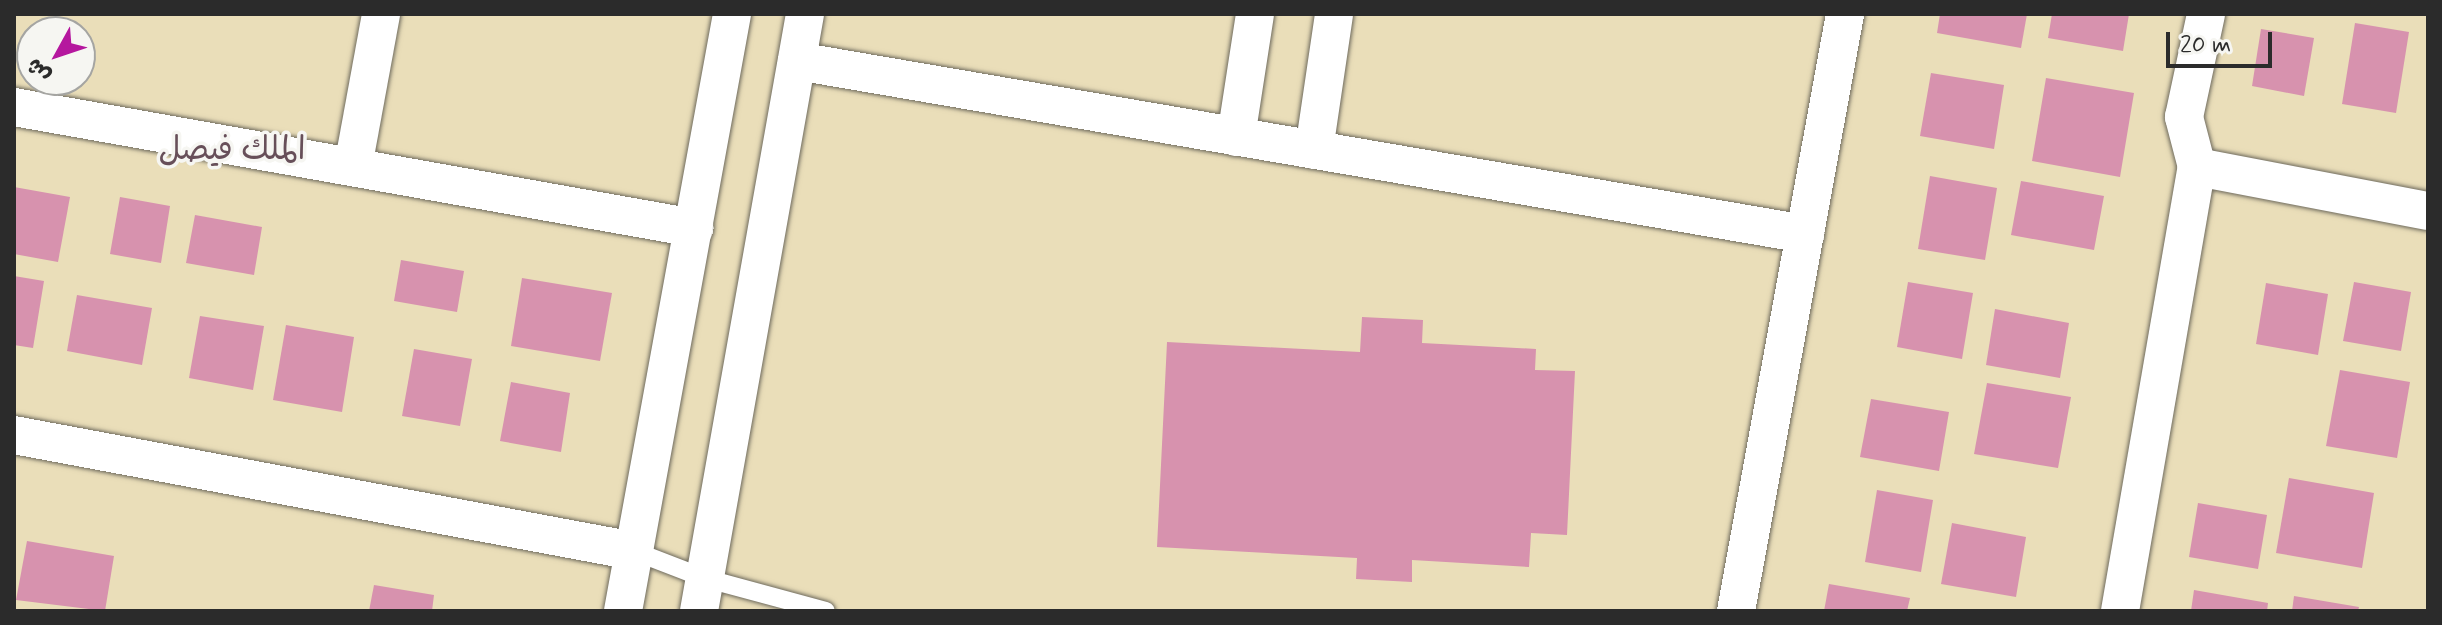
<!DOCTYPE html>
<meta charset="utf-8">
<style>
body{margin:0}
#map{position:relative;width:2442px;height:625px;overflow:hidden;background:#eadeb9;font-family:Mynerve,"Playpen Sans Arabic",sans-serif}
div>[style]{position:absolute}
.building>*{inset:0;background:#d792ae}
.roads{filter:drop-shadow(0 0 2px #6e6a5d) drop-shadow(0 0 2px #6e6a5d)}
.service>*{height:18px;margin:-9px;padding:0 9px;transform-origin:9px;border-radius:9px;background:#fff}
.minor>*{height:38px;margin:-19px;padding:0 19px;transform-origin:19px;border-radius:19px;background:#fff}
span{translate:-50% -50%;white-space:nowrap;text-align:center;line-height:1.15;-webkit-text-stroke:7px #f6f6f2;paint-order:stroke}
.neighbourhood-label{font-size:32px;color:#674f59}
.frame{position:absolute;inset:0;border:16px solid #2b2b2b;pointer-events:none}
.north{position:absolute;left:16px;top:16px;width:80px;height:80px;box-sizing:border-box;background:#f6f6f2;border:2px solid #a5a5a2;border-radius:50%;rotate:230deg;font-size:22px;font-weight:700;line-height:32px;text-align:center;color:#2b2b2b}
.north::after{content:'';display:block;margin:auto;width:28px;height:36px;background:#b5179e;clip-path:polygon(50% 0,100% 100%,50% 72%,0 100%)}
.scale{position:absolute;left:2166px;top:32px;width:106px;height:36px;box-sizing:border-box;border:4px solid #2b2b2b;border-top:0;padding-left:10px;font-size:24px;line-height:28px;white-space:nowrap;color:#2b2b2b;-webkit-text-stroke:6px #f6f6f2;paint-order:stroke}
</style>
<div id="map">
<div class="building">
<i style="clip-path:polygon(1940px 14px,2027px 14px,2021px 48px,1937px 33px)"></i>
<i style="clip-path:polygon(2052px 14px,2129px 14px,2123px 51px,2048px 38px)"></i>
<i style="clip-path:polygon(2355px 23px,2409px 32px,2396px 113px,2342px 104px)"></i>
<i style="clip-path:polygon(2261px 29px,2314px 38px,2304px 96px,2252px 86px)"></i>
<i style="clip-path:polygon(1931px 73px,2004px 85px,1994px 149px,1920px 136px)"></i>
<i style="clip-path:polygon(2046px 78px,2134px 93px,2120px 177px,2032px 161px)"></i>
<i style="clip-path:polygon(1930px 176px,1997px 188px,1985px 260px,1918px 249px)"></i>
<i style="clip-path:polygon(2021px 181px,2104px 196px,2094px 250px,2011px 235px)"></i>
<i style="clip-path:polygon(14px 187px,70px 197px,58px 262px,14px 254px)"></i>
<i style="clip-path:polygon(120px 197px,170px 206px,161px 263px,110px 254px)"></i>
<i style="clip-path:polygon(195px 215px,262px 227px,254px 275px,186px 263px)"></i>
<i style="clip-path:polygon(401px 260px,464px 271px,457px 312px,394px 301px)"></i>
<i style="clip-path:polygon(14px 276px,44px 281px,33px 348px,14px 345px)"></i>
<i style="clip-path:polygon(522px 278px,612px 293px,600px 361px,511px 346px)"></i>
<i style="clip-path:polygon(1908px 282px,1973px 293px,1962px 359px,1897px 347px)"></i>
<i style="clip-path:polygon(2354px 282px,2411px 292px,2401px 351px,2343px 341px)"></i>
<i style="clip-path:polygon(2266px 283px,2328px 294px,2318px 355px,2256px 344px)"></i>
<i style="clip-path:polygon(77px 295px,152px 308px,142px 365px,67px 351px)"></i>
<i style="clip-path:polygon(1995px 309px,2069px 323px,2060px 378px,1986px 365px)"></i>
<i style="clip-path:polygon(200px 316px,264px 326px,253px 390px,189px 378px)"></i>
<i style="clip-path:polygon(1362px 317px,1423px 320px,1422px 343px,1536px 349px,1535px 370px,1575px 371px,1567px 535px,1531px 533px,1529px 567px,1412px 560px,1412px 582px,1356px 579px,1357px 558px,1157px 547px,1167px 342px,1360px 352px)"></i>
<i style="clip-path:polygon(286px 325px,354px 337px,342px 412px,273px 400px)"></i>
<i style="clip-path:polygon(414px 349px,472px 359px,460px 426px,402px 416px)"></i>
<i style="clip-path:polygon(2340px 370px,2410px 382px,2397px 458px,2326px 446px)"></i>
<i style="clip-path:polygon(511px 382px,570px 393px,561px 452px,500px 441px)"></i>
<i style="clip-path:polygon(1987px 383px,2071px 397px,2058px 468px,1974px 454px)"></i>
<i style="clip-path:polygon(1871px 399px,1949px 412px,1939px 471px,1860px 457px)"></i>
<i style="clip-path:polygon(2289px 478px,2374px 493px,2362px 568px,2276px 553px)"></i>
<i style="clip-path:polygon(1877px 490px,1933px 500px,1921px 572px,1865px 562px)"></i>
<i style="clip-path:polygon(2198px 503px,2267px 515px,2258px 569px,2189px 557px)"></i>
<i style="clip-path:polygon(1952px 523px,2026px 537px,2016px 597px,1941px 584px)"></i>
<i style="clip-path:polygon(27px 541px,114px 556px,105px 611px,16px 600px)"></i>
<i style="clip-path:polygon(1829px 584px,1910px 598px,1907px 611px,1824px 611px)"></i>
<i style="clip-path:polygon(374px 585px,434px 595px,432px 611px,369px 611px)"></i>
<i style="clip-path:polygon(2194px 590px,2268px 603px,2267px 611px,2191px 611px)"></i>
<i style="clip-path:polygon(2294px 596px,2359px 607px,2358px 611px,2292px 611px)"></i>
</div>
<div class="roads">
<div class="service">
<i style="left:634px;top:551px;width:75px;rotate:21.1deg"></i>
<i style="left:704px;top:578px;width:126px;rotate:15.1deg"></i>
</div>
<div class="minor">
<i style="left:797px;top:61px;width:1023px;rotate:9.74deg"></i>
<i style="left:14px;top:107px;width:691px;rotate:10.09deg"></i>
<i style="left:1236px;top:137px;width:124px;rotate:-81.2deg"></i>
<i style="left:1314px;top:150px;width:137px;rotate:-81.6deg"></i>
<i style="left:353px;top:167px;width:156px;rotate:-79.6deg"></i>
<i style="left:2197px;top:167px;width:52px;rotate:-104.6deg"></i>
<i style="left:2184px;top:117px;width:105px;rotate:-77.9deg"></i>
<i style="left:14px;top:435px;width:631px;rotate:10.6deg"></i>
<i style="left:623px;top:611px;width:607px;rotate:-79.65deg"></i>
<i style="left:699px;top:611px;width:606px;rotate:-79.93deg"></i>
<i style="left:1736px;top:611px;width:607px;rotate:-79.65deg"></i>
<i style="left:2120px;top:611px;width:451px;rotate:-80.2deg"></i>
<i style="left:2197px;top:167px;width:235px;rotate:10.8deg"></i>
</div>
</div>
<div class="neighbourhood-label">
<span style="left:232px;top:150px">الملك فيصل</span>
</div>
<div class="frame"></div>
<div class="north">ش</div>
<div class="scale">20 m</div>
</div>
